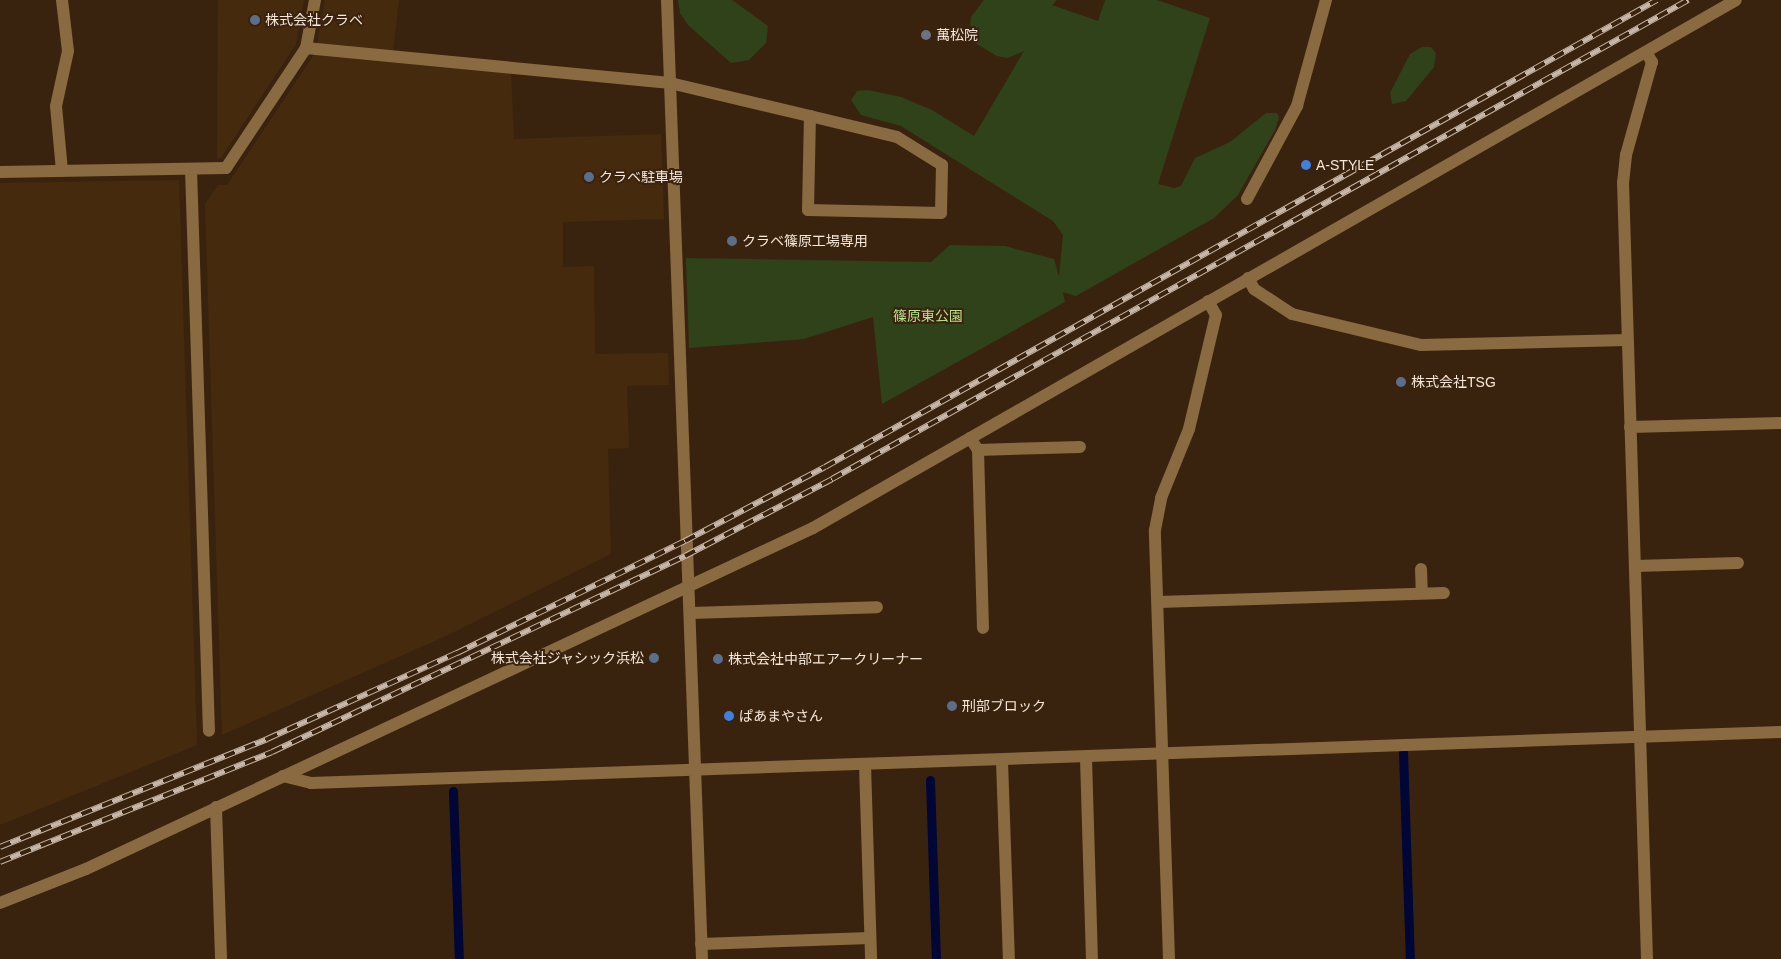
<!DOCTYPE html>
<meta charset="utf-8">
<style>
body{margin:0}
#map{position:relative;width:1781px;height:959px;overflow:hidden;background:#3a230e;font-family:Arial,"Noto Sans JP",sans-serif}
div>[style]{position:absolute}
.built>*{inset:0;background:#462a0e}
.green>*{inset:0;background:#2f421a}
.stream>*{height:9px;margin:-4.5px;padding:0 4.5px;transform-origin:4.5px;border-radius:4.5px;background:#000636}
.minor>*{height:12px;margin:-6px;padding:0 6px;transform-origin:6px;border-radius:6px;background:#896a41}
.rail>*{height:5.5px;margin-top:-2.75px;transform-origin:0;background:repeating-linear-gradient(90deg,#3a230e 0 11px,#c8b7a8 0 22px);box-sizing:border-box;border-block:1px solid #c8b7a8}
.dots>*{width:14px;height:14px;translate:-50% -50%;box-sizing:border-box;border:2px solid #3a230e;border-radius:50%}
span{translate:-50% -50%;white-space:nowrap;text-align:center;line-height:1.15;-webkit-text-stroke:4px #3a230e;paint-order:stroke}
.poi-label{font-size:14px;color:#f6e7da}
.left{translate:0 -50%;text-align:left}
.right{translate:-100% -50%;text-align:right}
.park-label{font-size:14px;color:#b5e087}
</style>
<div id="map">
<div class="built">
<i style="clip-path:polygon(218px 0,304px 0,296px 44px,221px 158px,217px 158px)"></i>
<i style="clip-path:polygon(325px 0,399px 0,393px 52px,317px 45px)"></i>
<i style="clip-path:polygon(315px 53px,511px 72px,514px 139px,661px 134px,664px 219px,563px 222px,563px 267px,594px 266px,595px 354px,668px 353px,669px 385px,627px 386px,629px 448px,608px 449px,611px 554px,448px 635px,222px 735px,205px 204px,218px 185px,227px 185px)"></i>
<i style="clip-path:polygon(179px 180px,197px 745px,0 825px,0 183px)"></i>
</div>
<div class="green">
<i style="clip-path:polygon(678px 0,732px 0,768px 26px,766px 43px,749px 60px,731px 63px,688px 25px,680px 13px)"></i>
<i style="clip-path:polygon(984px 0,1057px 0,1052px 5px,1098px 21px,1105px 0,1157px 0,1210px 18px,1158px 184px,1174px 188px,1181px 186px,1195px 158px,1230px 142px,1266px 113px,1277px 113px,1279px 117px,1275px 130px,1238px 195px,1214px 218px,1076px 296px,1063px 292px,1065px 302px,882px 404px,873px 317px,804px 339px,689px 348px,686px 258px,931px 262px,950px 245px,1005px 246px,1054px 259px,1059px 276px,1063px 235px,1053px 221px,901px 126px,861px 115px,851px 100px,857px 91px,868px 90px,901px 97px,932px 110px,974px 136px,1024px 51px,1008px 58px,997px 56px,975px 43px,969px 35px,971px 17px)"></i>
<i style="clip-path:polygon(1422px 47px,1431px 47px,1436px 53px,1434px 67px,1406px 101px,1392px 104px,1390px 93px,1410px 54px)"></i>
</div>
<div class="stream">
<i style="left:1403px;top:752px;width:207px;rotate:88.1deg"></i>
<i style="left:930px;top:780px;width:179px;rotate:88.1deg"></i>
<i style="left:453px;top:791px;width:168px;rotate:88deg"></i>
</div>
<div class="minor">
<i style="left:62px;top:0;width:51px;rotate:83.3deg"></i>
<i style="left:68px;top:51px;width:56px;rotate:102.3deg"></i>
<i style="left:56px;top:106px;width:65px;rotate:84.7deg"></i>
<i style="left:667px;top:0;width:960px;rotate:87.91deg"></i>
<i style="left:306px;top:48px;width:366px;rotate:5.5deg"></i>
<i style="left:670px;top:83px;width:144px;rotate:13.3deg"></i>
<i style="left:810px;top:116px;width:89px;rotate:13.6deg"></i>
<i style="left:897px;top:137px;width:53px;rotate:31.9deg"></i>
<i style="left:942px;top:165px;width:48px;rotate:91.2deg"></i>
<i style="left:941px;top:213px;width:133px;rotate:-178.7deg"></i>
<i style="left:808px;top:210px;width:94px;rotate:-88.8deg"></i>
<i style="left:1646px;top:52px;width:12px;rotate:59deg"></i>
<i style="left:1652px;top:62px;width:97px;rotate:105.6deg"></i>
<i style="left:1626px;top:155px;width:27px;rotate:96deg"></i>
<i style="left:1623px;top:182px;width:777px;rotate:88.23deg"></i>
<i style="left:191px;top:169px;width:562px;rotate:88.17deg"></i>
<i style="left:0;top:172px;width:226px;rotate:-1deg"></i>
<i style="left:226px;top:168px;width:144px;rotate:-56.3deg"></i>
<i style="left:306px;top:48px;width:49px;rotate:-79.4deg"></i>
<i style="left:1247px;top:199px;width:106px;rotate:-61.7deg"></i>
<i style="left:1297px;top:106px;width:110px;rotate:-74.7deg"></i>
<i style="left:1248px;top:278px;width:13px;rotate:61deg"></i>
<i style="left:1254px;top:289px;width:45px;rotate:33.3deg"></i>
<i style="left:1292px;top:314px;width:133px;rotate:13.5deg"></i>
<i style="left:1421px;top:345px;width:206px;rotate:-1.4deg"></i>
<i style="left:1630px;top:427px;width:151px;rotate:-1.5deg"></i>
<i style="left:970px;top:438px;width:14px;rotate:56deg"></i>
<i style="left:978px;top:450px;width:178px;rotate:88.4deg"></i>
<i style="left:978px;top:450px;width:102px;rotate:-1.7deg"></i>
<i style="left:1635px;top:566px;width:103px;rotate:-1.7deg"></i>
<i style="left:1421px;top:569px;width:24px;rotate:88deg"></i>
<i style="left:1158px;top:602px;width:286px;rotate:-1.8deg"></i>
<i style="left:691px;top:613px;width:186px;rotate:-1.8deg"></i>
<i style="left:1086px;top:758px;width:201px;rotate:88.3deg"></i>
<i style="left:1002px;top:761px;width:198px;rotate:88deg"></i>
<i style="left:865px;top:765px;width:194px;rotate:88.2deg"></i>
<i style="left:283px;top:776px;width:29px;rotate:14deg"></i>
<i style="left:311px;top:783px;width:1471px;rotate:-1.99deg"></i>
<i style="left:216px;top:807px;width:152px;rotate:88.1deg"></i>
<i style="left:0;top:903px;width:92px;rotate:-21.6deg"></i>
<i style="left:86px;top:869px;width:803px;rotate:-25.13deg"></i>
<i style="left:813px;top:528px;width:1063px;rotate:-29.77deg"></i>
<i style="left:701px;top:944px;width:169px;rotate:-2deg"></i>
<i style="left:1169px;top:959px;width:429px;rotate:-91.9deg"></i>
<i style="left:1155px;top:530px;width:33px;rotate:-79deg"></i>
<i style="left:1161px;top:498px;width:74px;rotate:-67.9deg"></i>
<i style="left:1189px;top:429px;width:117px;rotate:-76.7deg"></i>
<i style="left:1216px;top:315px;width:16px;rotate:-120deg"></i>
</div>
<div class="rail">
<i style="left:0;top:847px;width:288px;rotate:-22deg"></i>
<i style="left:267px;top:739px;width:209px;rotate:-24.4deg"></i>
<i style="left:457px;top:653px;width:254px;rotate:-26.2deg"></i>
<i style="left:685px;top:541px;width:158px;rotate:-27.9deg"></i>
<i style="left:825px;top:467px;width:954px;rotate:-29.31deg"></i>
<i style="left:0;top:862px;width:293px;rotate:-22deg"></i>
<i style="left:272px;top:752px;width:457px;rotate:-25.4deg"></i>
<i style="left:685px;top:556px;width:166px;rotate:-27.6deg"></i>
<i style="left:832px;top:479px;width:981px;rotate:-29.23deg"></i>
</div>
<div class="dots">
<i style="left:255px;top:20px;background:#5c6f8a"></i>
<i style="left:926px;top:35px;background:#6b7280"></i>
<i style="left:1306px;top:165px;background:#3f7fe0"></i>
<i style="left:589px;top:177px;background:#5c6f8a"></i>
<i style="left:732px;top:241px;background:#5c6f8a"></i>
<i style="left:1401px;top:382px;background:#5c6f8a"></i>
<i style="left:654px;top:658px;background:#5c6f8a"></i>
<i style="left:718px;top:659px;background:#5c6f8a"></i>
<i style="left:952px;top:706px;background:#5c6f8a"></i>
<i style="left:729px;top:716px;background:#3f7fe0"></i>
</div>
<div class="poi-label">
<span class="left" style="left:265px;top:20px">株式会社クラベ</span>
<span class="left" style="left:936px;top:35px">萬松院</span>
<span class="left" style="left:1316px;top:165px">A-STYLE</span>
<span class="left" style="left:599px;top:177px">クラベ駐車場</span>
<span class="left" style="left:742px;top:241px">クラベ篠原工場専用</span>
<span class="left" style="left:1411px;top:382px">株式会社TSG</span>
<span class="right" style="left:644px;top:658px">株式会社ジャシック浜松</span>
<span class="left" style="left:728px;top:659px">株式会社中部エアークリーナー</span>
<span class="left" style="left:962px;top:706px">刑部ブロック</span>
<span class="left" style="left:739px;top:716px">ぱあまやさん</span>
</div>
<div class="park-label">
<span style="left:928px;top:316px">篠原東公園</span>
</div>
</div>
